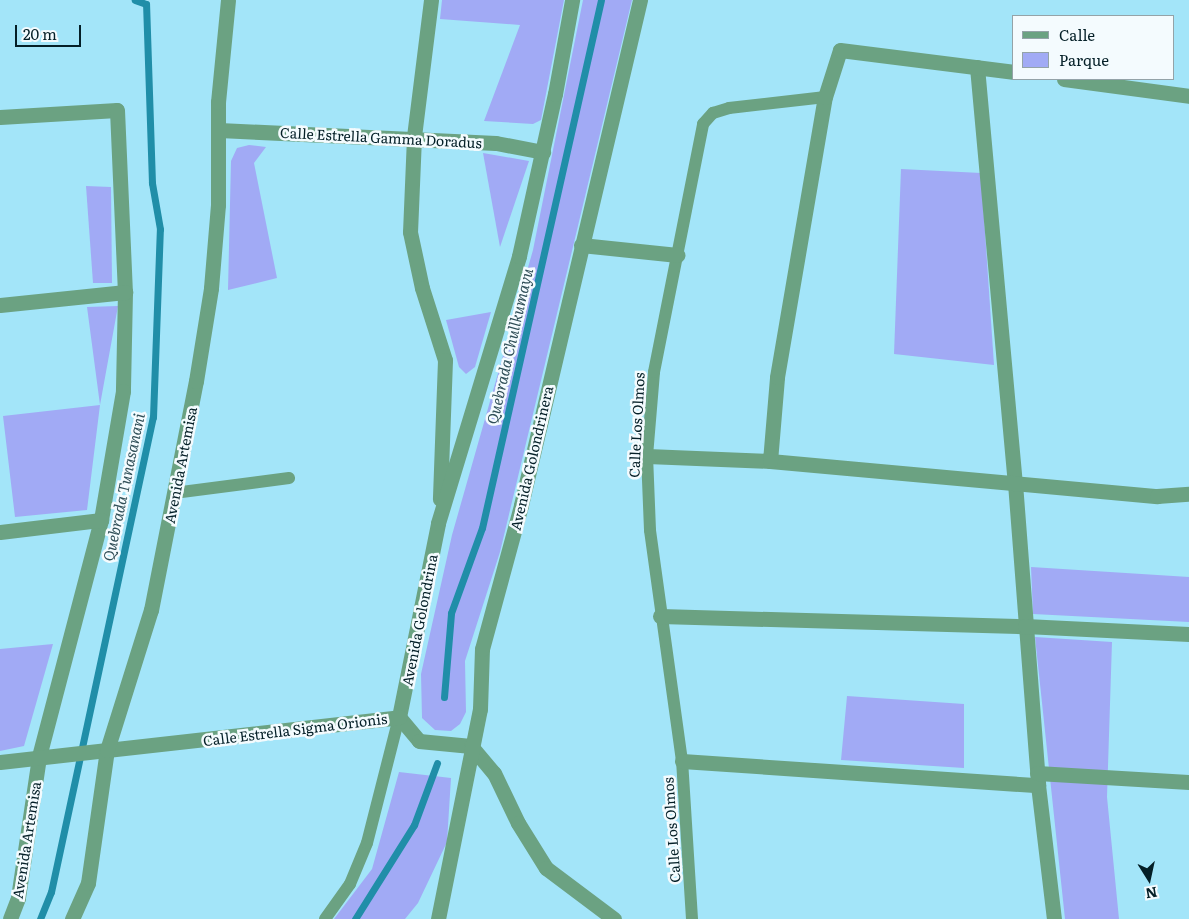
<!DOCTYPE html>
<style>
body{margin:0}
#map{position:relative;width:1189px;height:919px;overflow:hidden;background:#a3e5f9;font-family:Literata,serif}
div>[style]{position:absolute}
.green>*{inset:0;background:#a1aaf5}
.stream>*{height:7px;margin:-3.5px;padding:0 3.5px;transform-origin:3.5px;border-radius:3.5px;background:#208ea8}
.lane>*{height:12px;margin:-6px;padding:0 6px;transform-origin:6px;border-radius:6px;background:#6ba282}
.street>*{height:15px;margin:-7.5px;padding:0 7.5px;transform-origin:7.5px;border-radius:7.5px;background:#6ba282}
span{translate:-50% -50%;white-space:nowrap;text-align:center;line-height:1.15;-webkit-text-stroke:5px #f4fbfe;paint-order:stroke}
.street-label{font-size:14px;color:#041f27}
.water-label{font-size:15px;color:#304f58;font-style:italic}
.legend{position:absolute;left:1012px;top:15px;width:162px;height:65px;box-sizing:border-box;background:#f4fbfe;border:1px solid #94a3a8;margin:0;padding:6px 9px;list-style:none;font-size:15px;color:#041f27}
.legend li{display:flex;align-items:center;gap:10px;height:25px}
.legend b{width:25px;border:1px solid #94a3a8}
.north{position:absolute;left:1124px;top:854px;width:50px;height:50px;-webkit-text-stroke:4px #f4fbfe;paint-order:stroke;rotate:170deg;font-size:14px;font-weight:700;line-height:20px;text-align:center;color:#041f27}
.north::after{content:'';display:block;margin:auto;width:18px;height:22px;background:#041f27;clip-path:polygon(50% 0,100% 100%,50% 72%,0 100%)}
.scale{position:absolute;left:15px;top:25px;width:66px;height:22px;box-sizing:border-box;border:2px solid #041f27;border-top:0;padding-left:6px;font-size:15px;line-height:18px;white-space:nowrap;color:#041f27;-webkit-text-stroke:4px #f4fbfe;paint-order:stroke}
</style>
<div id="map">
<div class="green">
<i style="clip-path:polygon(442px 0,564px 0,541px 120px,533px 124px,484px 121px,520px 25px,440px 19px)"></i>
<i style="clip-path:polygon(583px 0,632px 0,500px 552px,465px 661px,466px 712px,460px 724px,451px 731px,435px 730px,422px 718px,421px 674px,452px 535px,533px 250px)"></i>
<i style="clip-path:polygon(249px 145px,266px 147px,254px 163px,277px 278px,228px 290px,231px 161px,237px 148px)"></i>
<i style="clip-path:polygon(483px 153px,529px 161px,500px 247px)"></i>
<i style="clip-path:polygon(901px 169px,981px 173px,994px 365px,894px 354px)"></i>
<i style="clip-path:polygon(86px 186px,111px 187px,112px 283px,93px 283px)"></i>
<i style="clip-path:polygon(118px 306px,100px 405px,87px 510px,15px 517px,3px 416px,100px 405px,87px 307px)"></i>
<i style="clip-path:polygon(491px 312px,475px 367px,466px 374px,459px 367px,446px 320px)"></i>
<i style="clip-path:polygon(1031px 567px,1189px 577px,1189px 622px,1033px 614px)"></i>
<i style="clip-path:polygon(1035px 637px,1112px 642px,1107px 797px,1119px 919px,1065px 919px)"></i>
<i style="clip-path:polygon(53px 644px,24px 746px,0 751px,0 649px)"></i>
<i style="clip-path:polygon(847px 696px,964px 704px,964px 768px,841px 760px)"></i>
<i style="clip-path:polygon(399px 772px,451px 778px,447px 842px,418px 903px,405px 919px,334px 919px,372px 869px)"></i>
</div>
<div class="stream">
<i style="left:444px;top:697px;width:84px;rotate:-85.2deg"></i>
<i style="left:451px;top:613px;width:90px;rotate:-70deg"></i>
<i style="left:482px;top:528px;width:541px;rotate:-77.3deg"></i>
<i style="left:40px;top:919px;width:29px;rotate:-68deg"></i>
<i style="left:51px;top:892px;width:486px;rotate:-77.9deg"></i>
<i style="left:153px;top:417px;width:188px;rotate:-87.9deg"></i>
<i style="left:160px;top:229px;width:47px;rotate:-99.9deg"></i>
<i style="left:152px;top:183px;width:179px;rotate:-91.9deg"></i>
<i style="left:146px;top:4px;width:12px;rotate:-160deg"></i>
<i style="left:355px;top:919px;width:111px;rotate:-57.9deg"></i>
<i style="left:414px;top:825px;width:66px;rotate:-69.6deg"></i>
</div>
<div class="lane">
<i style="left:174px;top:493px;width:116px;rotate:-7.4deg"></i>
<i style="left:325px;top:919px;width:43px;rotate:-54.5deg"></i>
<i style="left:350px;top:884px;width:44px;rotate:-67.5deg"></i>
<i style="left:367px;top:843px;width:130px;rotate:-75.7deg"></i>
<i style="left:692px;top:919px;width:158px;rotate:-93.6deg"></i>
<i style="left:682px;top:761px;width:233px;rotate:-97.9deg"></i>
<i style="left:650px;top:530px;width:74px;rotate:-92.3deg"></i>
<i style="left:647px;top:456px;width:84px;rotate:-85.2deg"></i>
<i style="left:654px;top:372px;width:253px;rotate:-78.8deg"></i>
<i style="left:703px;top:124px;width:15px;rotate:-48deg"></i>
<i style="left:713px;top:113px;width:17px;rotate:-17deg"></i>
<i style="left:729px;top:108px;width:97px;rotate:-6.5deg"></i>
</div>
<div class="street">
<i style="left:431px;top:0;width:138px;rotate:97.1deg"></i>
<i style="left:414px;top:137px;width:95px;rotate:92.4deg"></i>
<i style="left:410px;top:232px;width:57px;rotate:77.9deg"></i>
<i style="left:422px;top:288px;width:76px;rotate:72.3deg"></i>
<i style="left:445px;top:360px;width:139px;rotate:92.1deg"></i>
<i style="left:977px;top:67px;width:418px;rotate:84.8deg"></i>
<i style="left:1015px;top:483px;width:303px;rotate:85.6deg"></i>
<i style="left:1038px;top:785px;width:135px;rotate:83.2deg"></i>
<i style="left:1064px;top:79px;width:126px;rotate:7.7deg"></i>
<i style="left:0;top:117px;width:117px;rotate:-3.4deg"></i>
<i style="left:117px;top:110px;width:182px;rotate:87.5deg"></i>
<i style="left:125px;top:292px;width:99px;rotate:91.2deg"></i>
<i style="left:123px;top:391px;width:131px;rotate:99.7deg"></i>
<i style="left:101px;top:520px;width:245px;rotate:104.7deg"></i>
<i style="left:39px;top:757px;width:143px;rotate:98.5deg"></i>
<i style="left:18px;top:898px;width:22px;rotate:111deg"></i>
<i style="left:219px;top:130px;width:277px;rotate:2.7deg"></i>
<i style="left:496px;top:143px;width:48px;rotate:10.8deg"></i>
<i style="left:581px;top:245px;width:97px;rotate:5.9deg"></i>
<i style="left:0;top:305px;width:126px;rotate:-5.9deg"></i>
<i style="left:647px;top:456px;width:123px;rotate:2.3deg"></i>
<i style="left:770px;top:461px;width:389px;rotate:5.2deg"></i>
<i style="left:1157px;top:496px;width:32px;rotate:-4deg"></i>
<i style="left:770px;top:461px;width:84px;rotate:-85.2deg"></i>
<i style="left:777px;top:377px;width:284px;rotate:-80.3deg"></i>
<i style="left:825px;top:97px;width:49px;rotate:-72.3deg"></i>
<i style="left:840px;top:50px;width:174px;rotate:7.2deg"></i>
<i style="left:0;top:532px;width:102px;rotate:-6.8deg"></i>
<i style="left:660px;top:616px;width:365px;rotate:1.6deg"></i>
<i style="left:1025px;top:626px;width:164px;rotate:2.8deg"></i>
<i style="left:399px;top:717px;width:198px;rotate:-78.6deg"></i>
<i style="left:438px;top:523px;width:279px;rotate:-73.1deg"></i>
<i style="left:519px;top:256px;width:166px;rotate:-77.5deg"></i>
<i style="left:555px;top:94px;width:96px;rotate:-79.7deg"></i>
<i style="left:399px;top:717px;width:31px;rotate:50deg"></i>
<i style="left:419px;top:741px;width:52px;rotate:5.5deg"></i>
<i style="left:471px;top:746px;width:35px;rotate:50deg"></i>
<i style="left:494px;top:773px;width:55px;rotate:64.4deg"></i>
<i style="left:518px;top:823px;width:53px;rotate:58.1deg"></i>
<i style="left:546px;top:868px;width:85px;rotate:36.9deg"></i>
<i style="left:682px;top:761px;width:357px;rotate:3.9deg"></i>
<i style="left:0;top:762px;width:402px;rotate:-6.4deg"></i>
<i style="left:1037px;top:773px;width:152px;rotate:3.4deg"></i>
<i style="left:72px;top:919px;width:39px;rotate:-66deg"></i>
<i style="left:88px;top:883px;width:134px;rotate:-81.9deg"></i>
<i style="left:107px;top:750px;width:147px;rotate:-72.6deg"></i>
<i style="left:151px;top:610px;width:233px;rotate:-78.9deg"></i>
<i style="left:196px;top:381px;width:94px;rotate:-80.8deg"></i>
<i style="left:211px;top:288px;width:83px;rotate:-85.2deg"></i>
<i style="left:218px;top:205px;width:103px;rotate:-90deg"></i>
<i style="left:218px;top:102px;width:102px;rotate:-84.4deg"></i>
<i style="left:438px;top:919px;width:214px;rotate:-78.7deg"></i>
<i style="left:480px;top:709px;width:60px;rotate:-88.1deg"></i>
<i style="left:482px;top:649px;width:149px;rotate:-74.8deg"></i>
<i style="left:521px;top:505px;width:519px;rotate:-76.74deg"></i>
</div>
<div class="street-label">
<span style="left:381px;top:137px;rotate:3deg">Calle Estrella Gamma Doradus</span>
<span style="left:636px;top:425px;rotate:-87deg">Calle Los Olmos</span>
<span style="left:531px;top:458px;rotate:-77deg">Avenida Golondrinera</span>
<span style="left:180px;top:465px;rotate:-79deg">Avenida Artemisa</span>
<span style="left:419px;top:620px;rotate:-79deg">Avenida Golondrina</span>
<span style="left:295px;top:729px;rotate:-7deg">Calle Estrella Sigma Orionis</span>
<span style="left:671px;top:830px;rotate:-94deg">Calle Los Olmos</span>
<span style="left:26px;top:840px;rotate:-81deg">Avenida Artemisa</span>
</div>
<div class="water-label">
<span style="left:509px;top:346px;rotate:-77deg">Quebrada Chullkumayu</span>
<span style="left:123px;top:487px;rotate:-78deg">Quebrada Tunasanani</span>
</div>
<ul class="legend">
<li><b style="height:6px;background:#6ba282"></b>Calle</li>
<li><b style="height:14px;background:#a1aaf5"></b>Parque</li>
</ul>
<div class="north">N</div>
<div class="scale">20 m</div>
</div>
